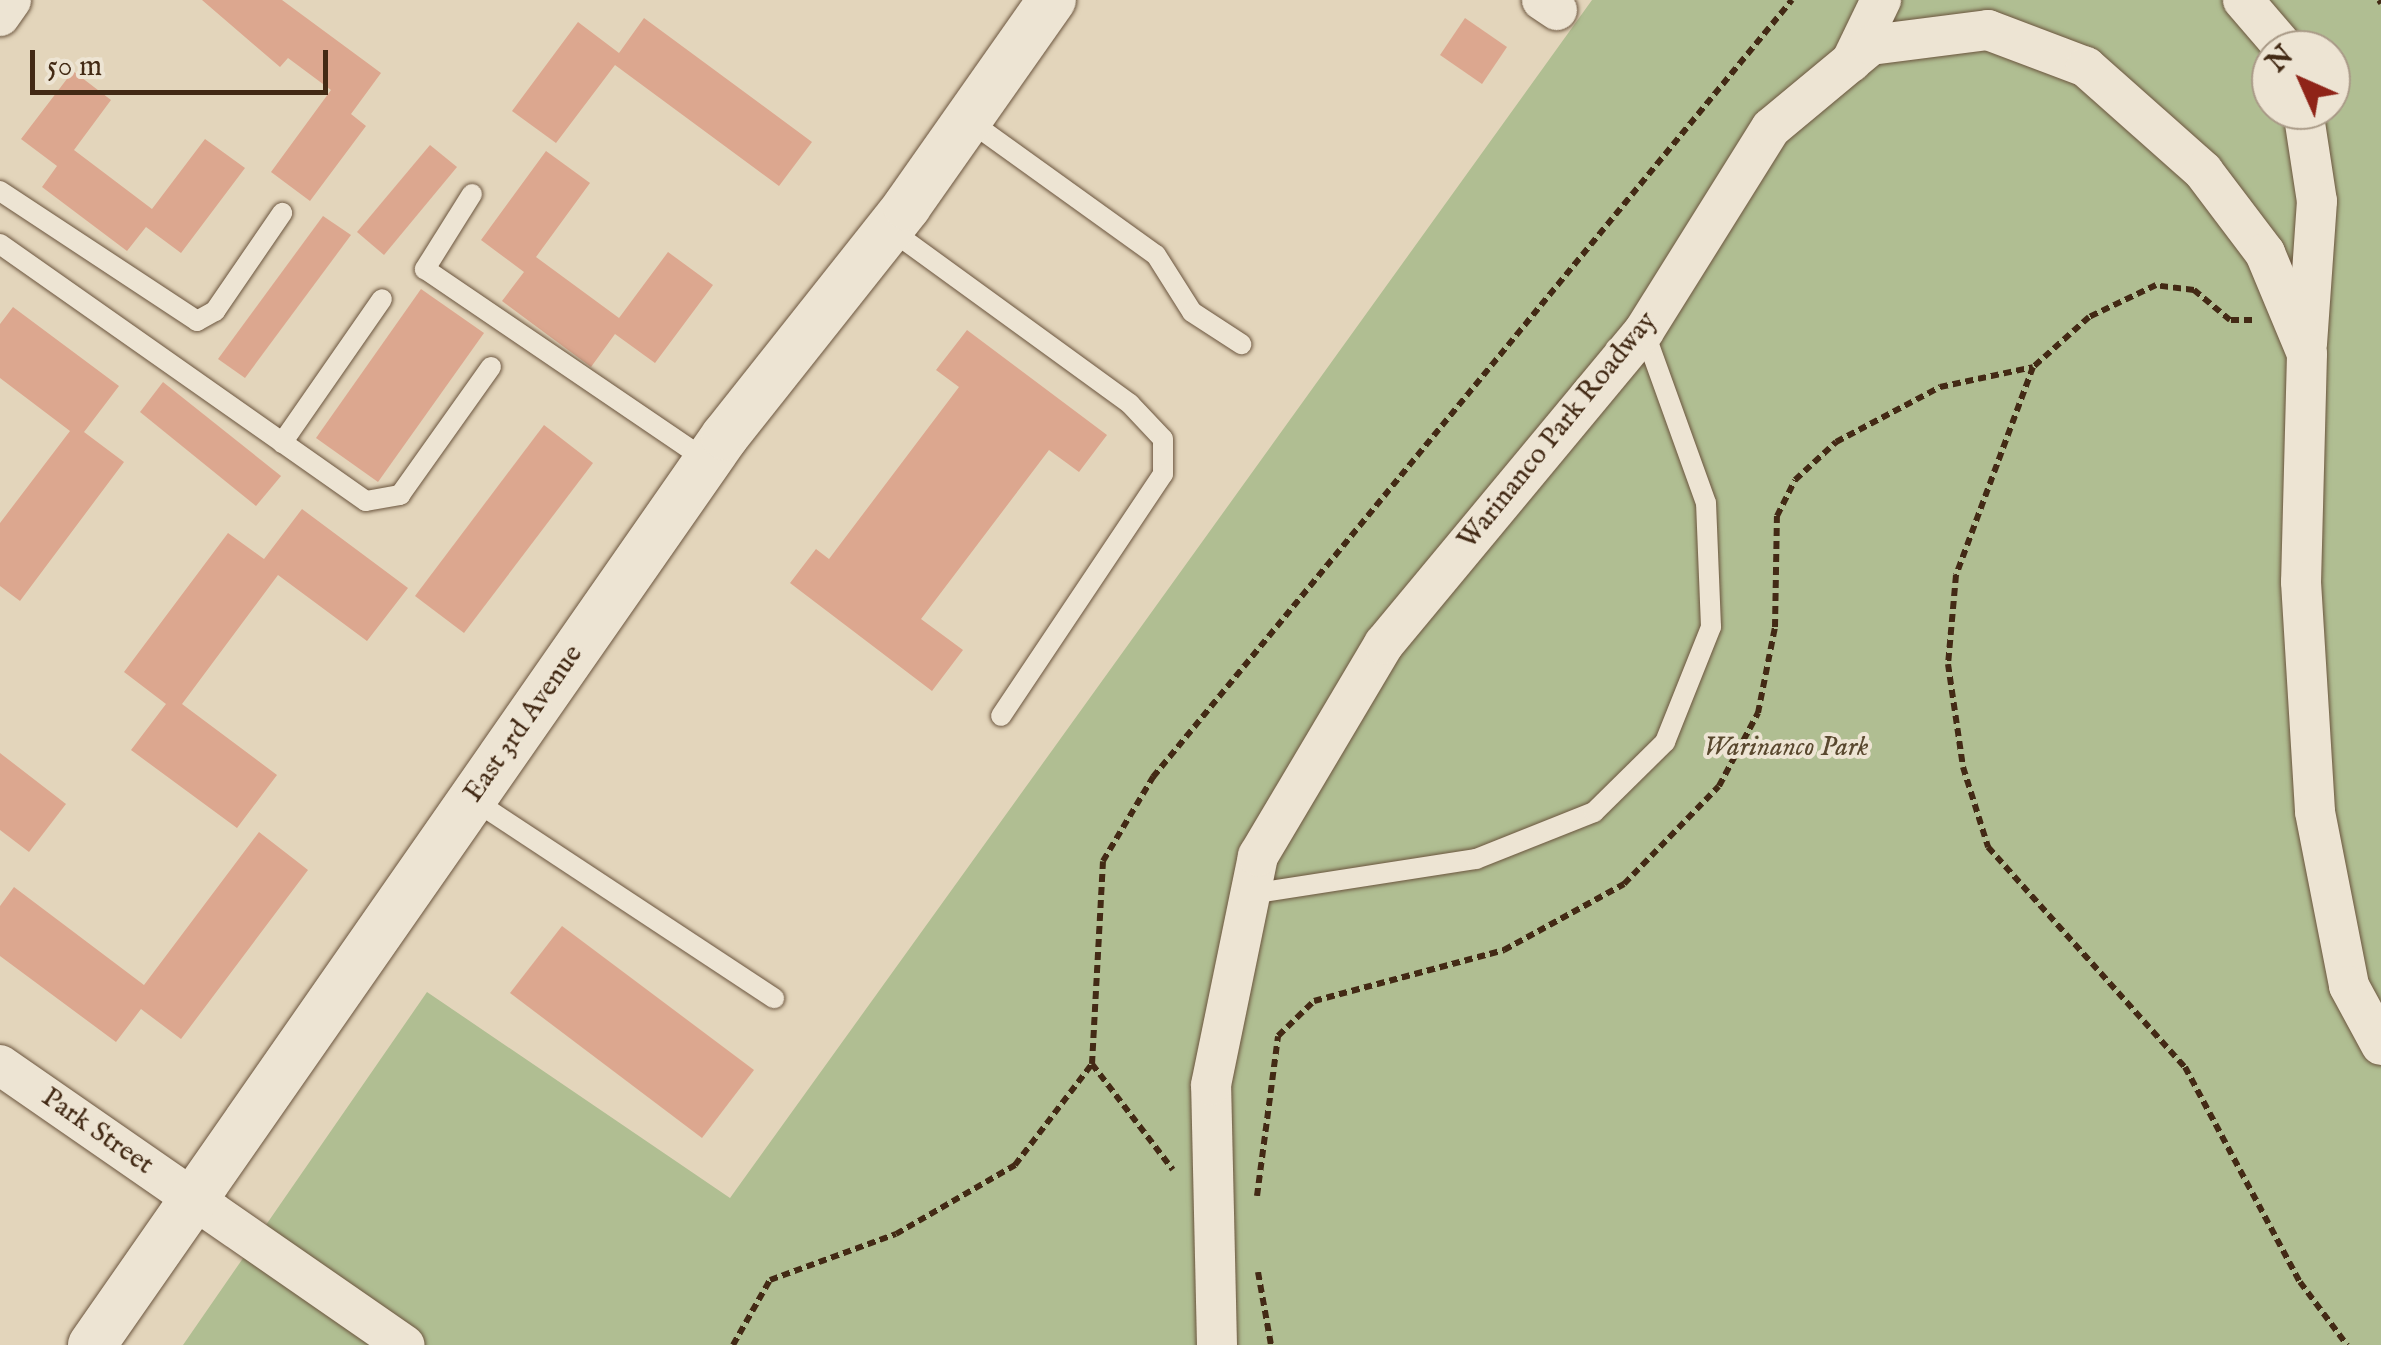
<!DOCTYPE html>
<style>
body{margin:0}
#map{position:relative;width:2381px;height:1345px;overflow:hidden;background:#e3d5bb;font-family:"IM FELL English",serif}
div>[style]{position:absolute}
.green>*{inset:0;background:#b0be92}
.building>*{inset:0;background:#dca78f}
.path>*{height:6px;margin-top:-3px;transform-origin:0;background:repeating-linear-gradient(90deg,#432a15 0 8px,transparent 0 13px)}
.roads{filter:drop-shadow(0 0 2px #6b553e) drop-shadow(0 0 2px #6b553e)}
.service>*{height:20px;margin:-10px;padding:0 10px;transform-origin:10px;border-radius:10px;background:#ede4d3}
.minor>*{height:40px;margin:-20px;padding:0 20px;transform-origin:20px;border-radius:20px;background:#ede4d3}
.tertiary>*{height:48px;margin:-24px;padding:0 24px;transform-origin:24px;border-radius:24px;background:#ede4d3}
span{translate:-50% -50%;white-space:nowrap;text-align:center;line-height:1.15;-webkit-text-stroke:8px #ede4d3;paint-order:stroke}
.street-label{font-size:28px;color:#432a15}
.park-label{font-size:28px;color:#59482e;font-style:italic}
.north{position:absolute;left:2251px;top:30px;width:100px;height:100px;box-sizing:border-box;background:#ede4d3;border:2px solid #a99a87;border-radius:50%;rotate:315deg;font-size:28px;font-weight:700;line-height:40px;text-align:center;color:#432a15}
.north::after{content:'';display:block;margin:auto;width:35px;height:45px;background:#8f2418;clip-path:polygon(50% 0,100% 100%,50% 72%,0 100%)}
.scale{position:absolute;left:30px;top:50px;width:298px;height:45px;box-sizing:border-box;border:5px solid #432a15;border-top:0;padding-left:12px;font-size:30px;line-height:35px;white-space:nowrap;color:#432a15;-webkit-text-stroke:8px #ede4d3;paint-order:stroke}
</style>
<div id="map">
<div class="green">
<i style="clip-path:polygon(evenodd,1592px 0,2381px 0,2381px 1345px,183px 1345px,427px 992px,730px 1198px,1592px 0,2271px 50px,2331px 50px,2331px 110px,2271px 110px,2271px 50px)"></i>
</div>
<div class="building">
<i style="clip-path:polygon(202px 0,282px 0,381px 73px,351px 114px,366px 126px,310px 201px,271px 172px,331px 90px,288px 58px,280px 67px)"></i>
<i style="clip-path:polygon(644px 18px,812px 142px,779px 186px,615px 65px,556px 143px,512px 111px,578px 22px,619px 53px)"></i>
<i style="clip-path:polygon(1465px 18px,1507px 47px,1482px 84px,1440px 55px)"></i>
<i style="clip-path:polygon(73px 71px,111px 100px,74px 150px,152px 209px,205px 139px,245px 168px,181px 253px,146px 227px,127px 251px,42px 187px,57px 166px,21px 139px)"></i>
<i style="clip-path:polygon(430px 145px,457px 167px,384px 255px,357px 232px)"></i>
<i style="clip-path:polygon(546px 151px,590px 183px,536px 257px,619px 318px,668px 252px,713px 285px,655px 363px,615px 334px,591px 367px,502px 301px,524px 272px,481px 240px)"></i>
<i style="clip-path:polygon(323px 216px,351px 235px,245px 378px,218px 359px)"></i>
<i style="clip-path:polygon(421px 289px,484px 333px,378px 482px,316px 438px)"></i>
<i style="clip-path:polygon(13px 307px,119px 386px,84px 432px,124px 462px,20px 601px,0 586px,0 523px,70px 431px,0 378px,0 324px)"></i>
<i style="clip-path:polygon(967px 330px,1107px 435px,1079px 472px,1049px 450px,921px 619px,963px 650px,932px 691px,790px 583px,816px 549px,829px 559px,959px 387px,936px 370px)"></i>
<i style="clip-path:polygon(163px 382px,281px 476px,256px 506px,140px 412px)"></i>
<i style="clip-path:polygon(544px 425px,593px 463px,464px 633px,415px 596px)"></i>
<i style="clip-path:polygon(302px 509px,408px 588px,367px 641px,278px 575px,182px 704px,277px 775px,237px 828px,131px 750px,166px 704px,124px 672px,228px 533px,264px 559px)"></i>
<i style="clip-path:polygon(0 753px,66px 804px,29px 852px,0 830px)"></i>
<i style="clip-path:polygon(259px 832px,308px 870px,181px 1039px,141px 1009px,116px 1042px,0 956px,0 906px,14px 887px,144px 985px)"></i>
<i style="clip-path:polygon(562px 926px,754px 1070px,702px 1138px,510px 993px)"></i>
</div>
<div class="path">
<i style="left:2379px;top:0;width:4px;rotate:56deg"></i>
<i style="left:2252px;top:320px;width:22px;rotate:180deg"></i>
<i style="left:2230px;top:320px;width:47px;rotate:-140.2deg"></i>
<i style="left:2194px;top:290px;width:38px;rotate:-173deg"></i>
<i style="left:2156px;top:285px;width:74px;rotate:154.5deg"></i>
<i style="left:2089px;top:317px;width:75px;rotate:138.2deg"></i>
<i style="left:2033px;top:367px;width:222px;rotate:110.3deg"></i>
<i style="left:1956px;top:575px;width:89px;rotate:95.1deg"></i>
<i style="left:1948px;top:664px;width:104px;rotate:81.7deg"></i>
<i style="left:1963px;top:767px;width:84px;rotate:72.6deg"></i>
<i style="left:1988px;top:847px;width:295px;rotate:48.2deg"></i>
<i style="left:2185px;top:1067px;width:244px;rotate:61.9deg"></i>
<i style="left:2300px;top:1282px;width:79px;rotate:53.3deg"></i>
<i style="left:1092px;top:1064px;width:133px;rotate:52.6deg"></i>
<i style="left:1257px;top:1196px;width:161px;rotate:-82.5deg"></i>
<i style="left:1278px;top:1036px;width:50px;rotate:-44.2deg"></i>
<i style="left:1314px;top:1001px;width:197px;rotate:-15deg"></i>
<i style="left:1504px;top:950px;width:137px;rotate:-28.8deg"></i>
<i style="left:1624px;top:884px;width:136px;rotate:-45.9deg"></i>
<i style="left:1719px;top:786px;width:83px;rotate:-61.9deg"></i>
<i style="left:1758px;top:713px;width:88px;rotate:-78.8deg"></i>
<i style="left:1775px;top:627px;width:111px;rotate:-89deg"></i>
<i style="left:1777px;top:516px;width:40px;rotate:-63.4deg"></i>
<i style="left:1795px;top:480px;width:56px;rotate:-42.8deg"></i>
<i style="left:1836px;top:442px;width:118px;rotate:-27.9deg"></i>
<i style="left:1940px;top:387px;width:95px;rotate:-12.1deg"></i>
<i style="left:1258px;top:1272px;width:74px;rotate:79.9deg"></i>
<i style="left:733px;top:1345px;width:75px;rotate:-60.4deg"></i>
<i style="left:770px;top:1280px;width:134px;rotate:-20.1deg"></i>
<i style="left:896px;top:1234px;width:138px;rotate:-30.1deg"></i>
<i style="left:1015px;top:1165px;width:127px;rotate:-52.7deg"></i>
<i style="left:1092px;top:1064px;width:203px;rotate:-86.9deg"></i>
<i style="left:1103px;top:861px;width:98px;rotate:-59.2deg"></i>
<i style="left:1153px;top:777px;width:1006px;rotate:-50.57deg"></i>
</div>
<div class="roads">
<div class="service">
<i style="left:968px;top:120px;width:231px;rotate:35.7deg"></i>
<i style="left:1156px;top:255px;width:67px;rotate:57.7deg"></i>
<i style="left:1192px;top:312px;width:59px;rotate:33.1deg"></i>
<i style="left:0;top:191px;width:236px;rotate:33.4deg"></i>
<i style="left:197px;top:321px;width:21px;rotate:-29deg"></i>
<i style="left:215px;top:311px;width:119px;rotate:-55.6deg"></i>
<i style="left:472px;top:194px;width:89px;rotate:122.1deg"></i>
<i style="left:425px;top:269px;width:342px;rotate:34.2deg"></i>
<i style="left:888px;top:228px;width:299px;rotate:36deg"></i>
<i style="left:1130px;top:404px;width:48px;rotate:46.7deg"></i>
<i style="left:1163px;top:439px;width:35px;rotate:90deg"></i>
<i style="left:1163px;top:474px;width:291px;rotate:123.8deg"></i>
<i style="left:0;top:244px;width:447px;rotate:35.1deg"></i>
<i style="left:366px;top:501px;width:35px;rotate:-10deg"></i>
<i style="left:400px;top:495px;width:157px;rotate:-54.6deg"></i>
<i style="left:282px;top:443px;width:175px;rotate:-55.2deg"></i>
<i style="left:472px;top:799px;width:362px;rotate:33.4deg"></i>
<i style="left:1250px;top:894px;width:229px;rotate:-8.8deg"></i>
<i style="left:1476px;top:859px;width:127px;rotate:-21.7deg"></i>
<i style="left:1594px;top:812px;width:100px;rotate:-44.6deg"></i>
<i style="left:1665px;top:742px;width:124px;rotate:-68.2deg"></i>
<i style="left:1711px;top:627px;width:124px;rotate:-92.3deg"></i>
<i style="left:1706px;top:503px;width:183px;rotate:-109.8deg"></i>
</div>
<div class="minor">
<i style="left:1542px;top:0;width:18px;rotate:34deg"></i>
<i style="left:2243px;top:0;width:66px;rotate:49.3deg"></i>
<i style="left:0;top:16px;width:19px;rotate:-55deg"></i>
<i style="left:1851px;top:62px;width:69px;rotate:-64.2deg"></i>
<i style="left:2303px;top:110px;width:92px;rotate:81.3deg"></i>
<i style="left:2317px;top:201px;width:144px;rotate:94deg"></i>
<i style="left:0;top:1065px;width:492px;rotate:34.7deg"></i>
<i style="left:1217px;top:1345px;width:260px;rotate:-91.3deg"></i>
<i style="left:1211px;top:1085px;width:234px;rotate:-78.4deg"></i>
<i style="left:1258px;top:856px;width:247px;rotate:-59.3deg"></i>
<i style="left:1384px;top:644px;width:407px;rotate:-50.3deg"></i>
<i style="left:1644px;top:331px;width:239px;rotate:-58deg"></i>
<i style="left:1771px;top:128px;width:130px;rotate:-39.7deg"></i>
<i style="left:1871px;top:45px;width:118px;rotate:-7.3deg"></i>
<i style="left:1988px;top:30px;width:105px;rotate:20.7deg"></i>
<i style="left:2086px;top:67px;width:157px;rotate:41.6deg"></i>
<i style="left:2203px;top:171px;width:103px;rotate:52.9deg"></i>
<i style="left:2265px;top:253px;width:109px;rotate:67.4deg"></i>
<i style="left:2307px;top:354px;width:228px;rotate:91.5deg"></i>
<i style="left:2301px;top:582px;width:230px;rotate:86.5deg"></i>
<i style="left:2315px;top:812px;width:177px;rotate:78.9deg"></i>
<i style="left:2349px;top:986px;width:67px;rotate:61.5deg"></i>
</div>
<div class="tertiary">
<i style="left:92px;top:1345px;width:1108px;rotate:-55.15deg"></i>
<i style="left:725px;top:436px;width:293px;rotate:-51.6deg"></i>
<i style="left:907px;top:206px;width:252px;rotate:-54.9deg"></i>
</div>
</div>
<div class="street-label">
<span style="left:1558px;top:431px;rotate:-51deg">Warinanco Park Roadway</span>
<span style="left:524px;top:724px;rotate:-55deg">East 3rd Avenue</span>
<span style="left:97px;top:1132px;rotate:35deg">Park Street</span>
</div>
<div class="park-label">
<span style="left:1786px;top:748px">Warinanco Park</span>
</div>
<div class="north">N</div>
<div class="scale">50 m</div>
</div>
